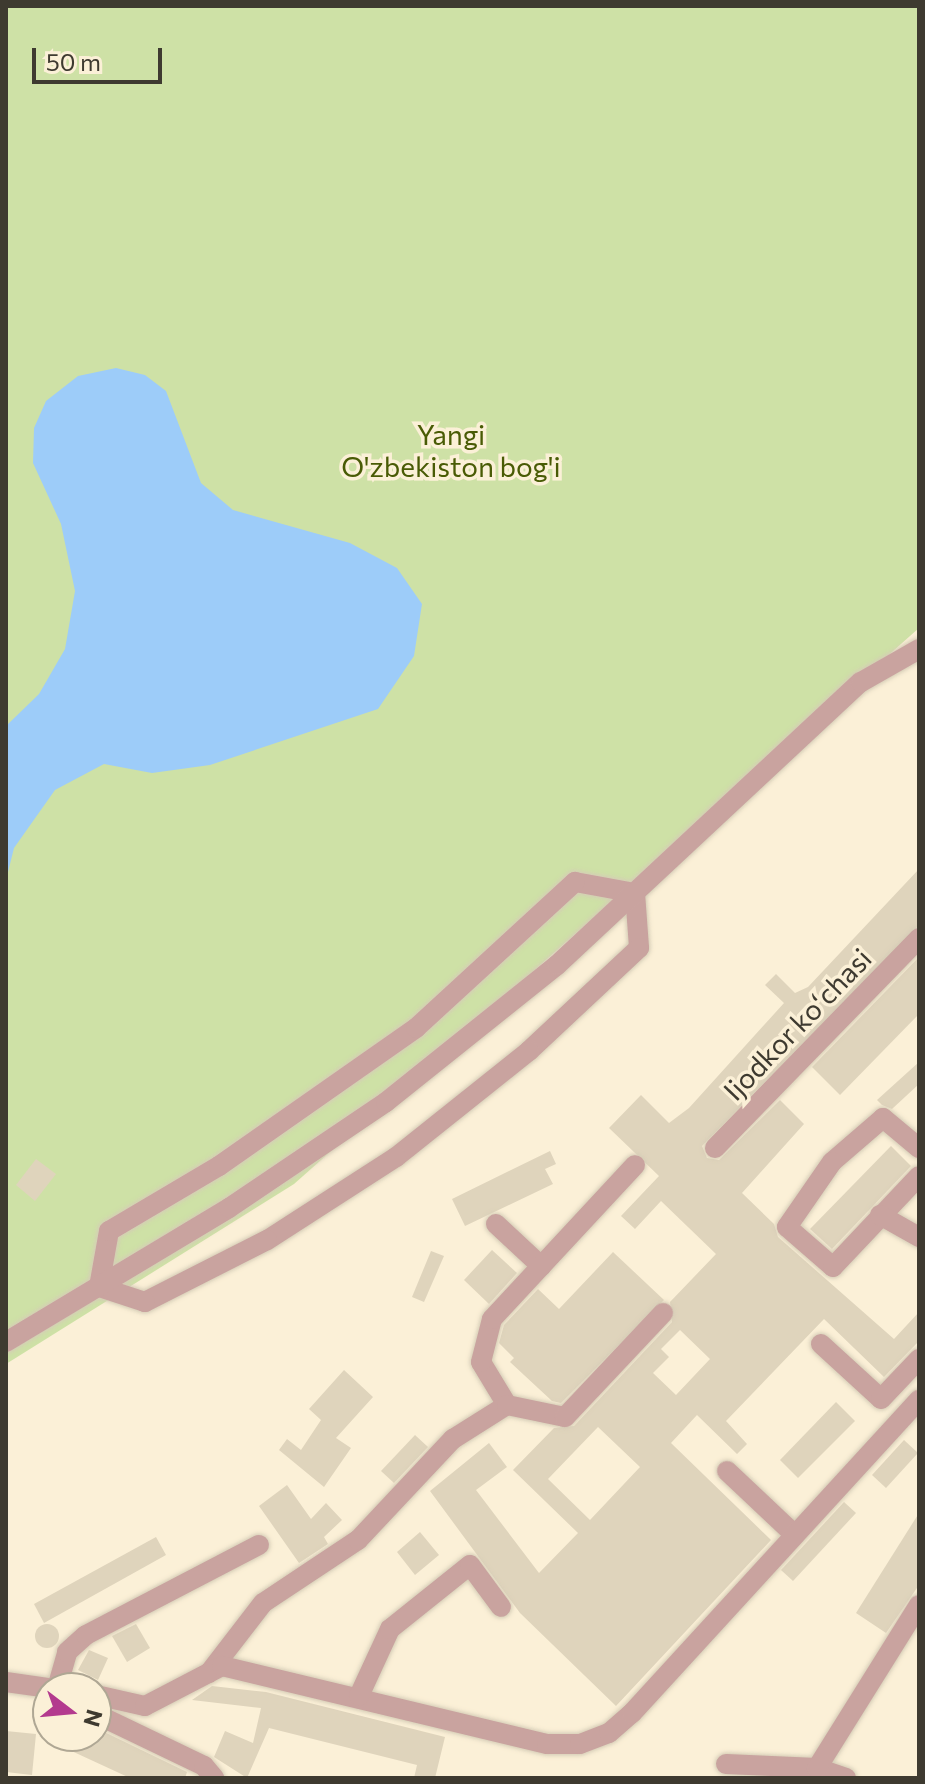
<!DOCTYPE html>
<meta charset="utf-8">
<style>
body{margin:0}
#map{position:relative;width:925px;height:1784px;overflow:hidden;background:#fbf0d7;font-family:Commissioner,sans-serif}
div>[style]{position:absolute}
.green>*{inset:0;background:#cee1a6}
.water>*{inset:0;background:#9dccf9}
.building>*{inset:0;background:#dfd4bc}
.round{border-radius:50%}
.roads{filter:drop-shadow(0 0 2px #d5ccb6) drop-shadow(0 0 2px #d5ccb6)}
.minor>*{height:20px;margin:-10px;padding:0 10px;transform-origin:10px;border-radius:10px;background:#c9a39f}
span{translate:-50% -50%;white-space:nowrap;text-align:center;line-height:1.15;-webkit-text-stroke:7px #fbf0d7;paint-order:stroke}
.park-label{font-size:28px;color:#495b05}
.street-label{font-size:28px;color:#3e3a30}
.frame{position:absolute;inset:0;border:8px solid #3e3a30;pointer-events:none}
.north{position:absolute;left:32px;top:1672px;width:80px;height:80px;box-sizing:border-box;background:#fbf0d7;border:2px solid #afa794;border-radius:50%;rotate:106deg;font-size:22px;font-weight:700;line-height:32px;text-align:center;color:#3e3a30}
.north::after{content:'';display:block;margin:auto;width:28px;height:36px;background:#b33a8e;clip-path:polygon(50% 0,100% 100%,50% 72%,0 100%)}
.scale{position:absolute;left:32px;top:48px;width:130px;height:36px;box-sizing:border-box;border:4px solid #3e3a30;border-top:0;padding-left:10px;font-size:24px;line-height:28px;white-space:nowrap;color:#3e3a30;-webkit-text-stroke:6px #fbf0d7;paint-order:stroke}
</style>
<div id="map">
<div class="green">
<i style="clip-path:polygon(6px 6px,919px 6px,919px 628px,294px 1184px,6px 1364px)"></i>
</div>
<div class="water">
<i style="clip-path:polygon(116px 368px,145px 375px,166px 391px,201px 483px,233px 510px,350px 543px,397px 568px,422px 604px,414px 656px,378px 709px,210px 765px,152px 773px,104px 764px,55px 790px,14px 848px,6px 880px,6px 726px,39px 694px,65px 649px,75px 591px,61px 524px,33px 463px,34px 428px,46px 401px,78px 376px)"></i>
</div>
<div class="building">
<i style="clip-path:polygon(evenodd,919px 869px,919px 925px,702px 1146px,707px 1158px,719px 1160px,780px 1100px,804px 1124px,742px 1193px,774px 1224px,778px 1237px,894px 1339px,919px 1312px,919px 1341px,884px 1377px,824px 1319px,726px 1421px,747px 1444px,737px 1454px,697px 1415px,671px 1443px,771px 1540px,616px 1706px,520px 1613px,430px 1491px,489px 1443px,507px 1467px,476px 1490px,539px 1573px,578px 1533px,513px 1470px,554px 1428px,574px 1426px,672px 1322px,670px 1302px,716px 1254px,661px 1201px,635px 1229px,621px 1216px,659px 1176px,609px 1128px,641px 1095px,669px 1123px,689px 1108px,784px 1003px,765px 985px,776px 974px,795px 993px,808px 987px,919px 869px,680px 1330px,710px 1359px,676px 1395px,653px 1373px,669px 1357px,661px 1349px,680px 1330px,919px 869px,598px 1427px,640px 1467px,590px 1520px,548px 1479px,598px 1427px)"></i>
<i style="clip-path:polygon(919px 957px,919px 1014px,840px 1095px,812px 1067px)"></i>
<i style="clip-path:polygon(919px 1062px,919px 1084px,892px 1109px,882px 1105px,877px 1100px)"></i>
<i style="clip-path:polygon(891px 1146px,911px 1166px,832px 1249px,810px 1229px)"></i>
<i style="clip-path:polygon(550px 1151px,556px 1164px,545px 1169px,553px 1184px,465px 1226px,452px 1199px)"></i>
<i style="clip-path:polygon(36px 1159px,56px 1174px,35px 1201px,16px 1185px)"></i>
<i style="clip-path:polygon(492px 1250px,517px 1273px,489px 1304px,464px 1280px)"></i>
<i style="clip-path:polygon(431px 1251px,444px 1256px,424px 1302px,412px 1297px)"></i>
<i style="clip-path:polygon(613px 1252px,664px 1300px,561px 1403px,552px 1401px,510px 1362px,514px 1358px,499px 1343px,504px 1325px,538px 1289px,559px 1309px)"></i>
<i style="clip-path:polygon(344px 1370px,373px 1397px,336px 1438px,351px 1448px,324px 1487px,279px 1450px,287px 1439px,301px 1450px,321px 1420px,309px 1409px)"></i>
<i style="clip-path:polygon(836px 1402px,855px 1421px,798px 1478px,780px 1460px)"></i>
<i style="clip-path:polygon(415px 1435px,428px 1447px,394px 1483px,381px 1471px)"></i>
<i style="clip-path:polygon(904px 1440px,918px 1453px,886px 1488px,872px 1475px)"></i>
<i style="clip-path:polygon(287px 1485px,311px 1519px,326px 1503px,342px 1520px,324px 1537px,328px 1544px,299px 1563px,259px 1506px)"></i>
<i style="clip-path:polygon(844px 1502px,856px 1513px,793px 1581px,781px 1570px)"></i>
<i style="clip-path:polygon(919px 1513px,919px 1585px,886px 1633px,856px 1613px)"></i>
<i style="clip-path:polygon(420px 1532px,439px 1555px,415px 1575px,397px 1552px)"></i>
<i style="clip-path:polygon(156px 1537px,166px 1555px,44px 1623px,34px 1604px)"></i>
<i class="round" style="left:35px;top:1624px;width:24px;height:24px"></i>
<i style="clip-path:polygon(136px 1624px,150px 1648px,127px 1662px,112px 1636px)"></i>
<i style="clip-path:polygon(89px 1650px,108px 1658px,98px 1680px,78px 1670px)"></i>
<i style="clip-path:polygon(212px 1686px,266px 1692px,445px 1737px,435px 1778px,414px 1778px,417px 1765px,269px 1728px,247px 1778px,214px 1757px,225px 1731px,253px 1743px,261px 1708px,192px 1700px)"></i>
<i style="clip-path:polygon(96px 1728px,187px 1772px,185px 1778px,130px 1778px,39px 1736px,96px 1736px)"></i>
<i style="clip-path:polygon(6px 1731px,36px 1734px,32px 1775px,6px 1772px)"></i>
</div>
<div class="roads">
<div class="minor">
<i style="left:575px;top:882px;width:61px;rotate:10.4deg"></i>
<i style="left:635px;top:893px;width:55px;rotate:85.8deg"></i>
<i style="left:639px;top:948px;width:151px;rotate:136.9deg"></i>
<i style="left:529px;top:1051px;width:170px;rotate:141.4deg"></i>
<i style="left:396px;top:1157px;width:153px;rotate:147.2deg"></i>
<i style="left:267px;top:1240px;width:137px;rotate:153.1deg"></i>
<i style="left:145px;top:1302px;width:48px;rotate:-161.9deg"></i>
<i style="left:99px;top:1287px;width:57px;rotate:-79.9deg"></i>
<i style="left:109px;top:1231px;width:128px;rotate:-30.6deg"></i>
<i style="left:219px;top:1166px;width:241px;rotate:-35deg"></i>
<i style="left:416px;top:1028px;width:216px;rotate:-42.6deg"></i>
<i style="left:715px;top:1148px;width:293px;rotate:-45.8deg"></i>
<i style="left:919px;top:1148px;width:47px;rotate:-140.2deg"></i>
<i style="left:883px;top:1118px;width:67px;rotate:139.2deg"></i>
<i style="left:832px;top:1162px;width:79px;rotate:124.7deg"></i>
<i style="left:787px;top:1227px;width:61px;rotate:41deg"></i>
<i style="left:833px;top:1267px;width:125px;rotate:-46.6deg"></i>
<i style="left:880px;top:1215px;width:45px;rotate:29.4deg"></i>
<i style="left:496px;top:1224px;width:62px;rotate:43deg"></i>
<i style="left:6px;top:1342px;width:260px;rotate:-31deg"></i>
<i style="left:229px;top:1208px;width:189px;rotate:-34deg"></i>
<i style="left:386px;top:1102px;width:219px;rotate:-38.7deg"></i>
<i style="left:557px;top:965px;width:415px;rotate:-43deg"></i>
<i style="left:861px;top:682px;width:67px;rotate:-29.6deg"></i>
<i style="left:821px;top:1344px;width:81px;rotate:42.5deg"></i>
<i style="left:881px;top:1399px;width:55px;rotate:-46.5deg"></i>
<i style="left:507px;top:1405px;width:50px;rotate:-121.2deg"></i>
<i style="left:481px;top:1362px;width:44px;rotate:-75.7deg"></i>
<i style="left:492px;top:1319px;width:210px;rotate:-47.1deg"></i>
<i style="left:727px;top:1471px;width:93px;rotate:43.3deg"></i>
<i style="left:209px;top:1673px;width:88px;rotate:-52.4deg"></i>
<i style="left:263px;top:1603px;width:114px;rotate:-33.6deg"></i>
<i style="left:358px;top:1540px;width:139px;rotate:-46.8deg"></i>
<i style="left:453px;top:1439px;width:64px;rotate:-32.2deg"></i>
<i style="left:507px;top:1405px;width:59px;rotate:11.7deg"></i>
<i style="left:565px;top:1417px;width:143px;rotate:-46.7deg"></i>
<i style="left:6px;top:1682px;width:42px;rotate:8.1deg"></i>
<i style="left:57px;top:1688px;width:37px;rotate:-74deg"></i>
<i style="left:67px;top:1652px;width:25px;rotate:-42deg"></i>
<i style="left:86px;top:1635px;width:195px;rotate:-27.5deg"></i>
<i style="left:96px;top:1695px;width:50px;rotate:12.7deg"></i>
<i style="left:145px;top:1706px;width:87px;rotate:-27.5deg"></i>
<i style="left:222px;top:1666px;width:334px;rotate:13.5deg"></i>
<i style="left:547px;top:1744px;width:33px"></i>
<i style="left:580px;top:1744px;width:31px;rotate:-21deg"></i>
<i style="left:609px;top:1733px;width:30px;rotate:-41deg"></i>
<i style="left:632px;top:1713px;width:425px;rotate:-47.5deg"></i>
<i style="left:359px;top:1696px;width:74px;rotate:-65.2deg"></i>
<i style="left:390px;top:1629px;width:102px;rotate:-38.7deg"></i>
<i style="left:470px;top:1565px;width:52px;rotate:53.6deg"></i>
<i style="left:96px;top:1714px;width:120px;rotate:25.7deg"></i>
<i style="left:204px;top:1766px;width:16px;rotate:50deg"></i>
<i style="left:726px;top:1764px;width:91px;rotate:2.5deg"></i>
<i style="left:846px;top:1778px;width:31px;rotate:-161deg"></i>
<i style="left:817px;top:1768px;width:192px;rotate:-58deg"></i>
</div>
</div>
<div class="park-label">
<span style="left:451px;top:450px">Yangi<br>O'zbekiston bog'i</span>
</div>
<div class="street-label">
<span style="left:797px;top:1024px;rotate:-46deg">Ijodkor koʻchasi</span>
</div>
<div class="frame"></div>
<div class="north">N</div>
<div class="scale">50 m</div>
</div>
